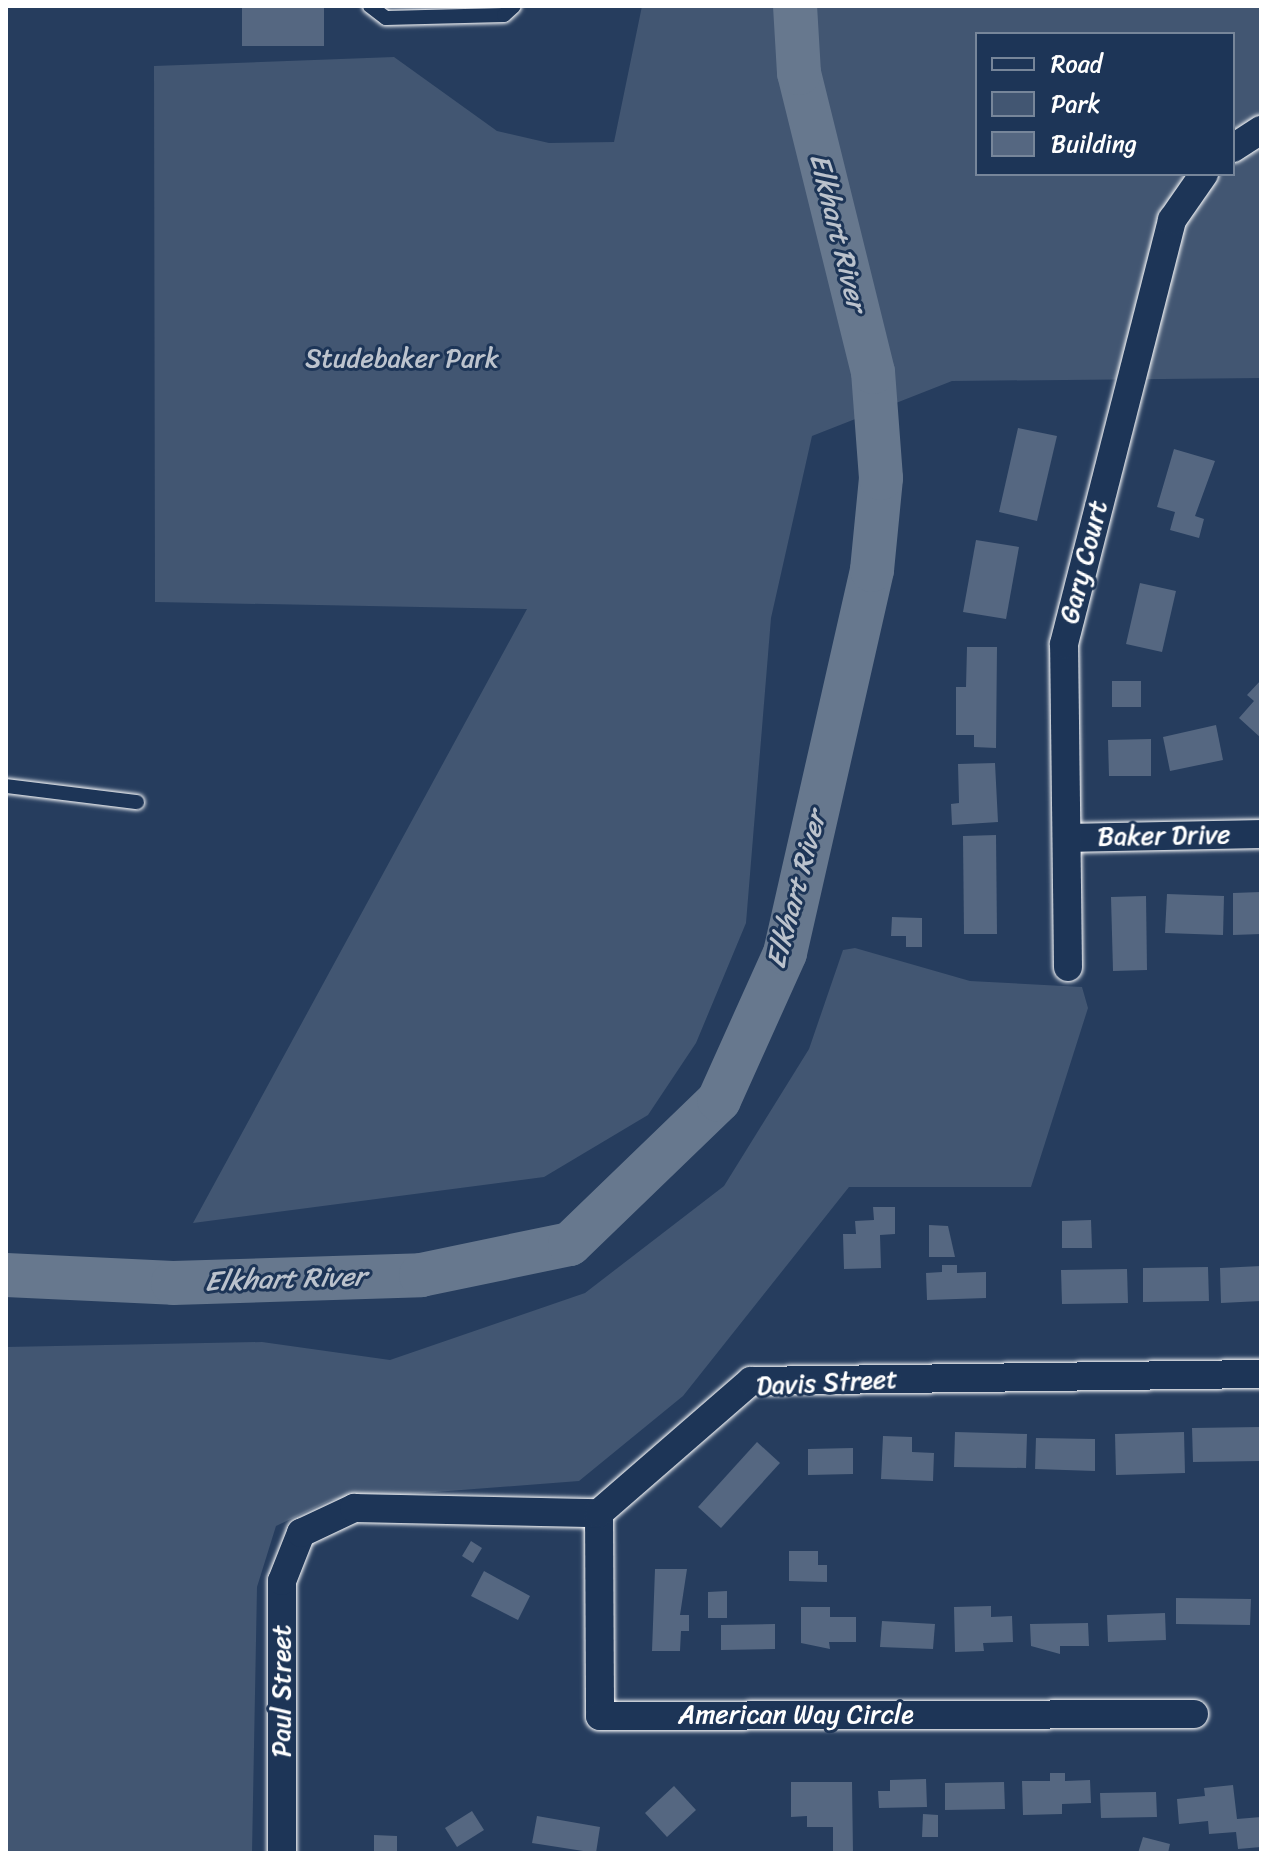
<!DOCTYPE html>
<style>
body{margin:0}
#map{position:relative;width:1267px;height:1859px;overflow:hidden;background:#263d5e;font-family:Sriracha,sans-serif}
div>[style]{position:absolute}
.green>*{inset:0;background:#425672}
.river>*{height:44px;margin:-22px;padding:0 22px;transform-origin:22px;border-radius:22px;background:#67788e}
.building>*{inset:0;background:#556781}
.roads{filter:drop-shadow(0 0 2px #fff) drop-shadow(0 0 2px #fff)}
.service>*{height:14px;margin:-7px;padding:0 7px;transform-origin:7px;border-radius:7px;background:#1d3557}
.minor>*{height:28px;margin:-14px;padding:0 14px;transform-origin:14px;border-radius:14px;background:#1d3557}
span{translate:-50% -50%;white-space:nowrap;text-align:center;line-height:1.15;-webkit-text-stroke:6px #1d3557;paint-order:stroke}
.park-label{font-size:26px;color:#bdc4ce}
.street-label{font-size:26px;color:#fff}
.water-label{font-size:28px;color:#bbc2cc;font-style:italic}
.frame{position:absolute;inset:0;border:8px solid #fff;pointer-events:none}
.legend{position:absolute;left:975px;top:32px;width:260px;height:144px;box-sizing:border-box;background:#1d3557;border:2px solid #77869a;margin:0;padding:10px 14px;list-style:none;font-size:24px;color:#fff}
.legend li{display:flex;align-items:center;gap:16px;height:40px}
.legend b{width:40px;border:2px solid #77869a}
</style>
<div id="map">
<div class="green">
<i style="clip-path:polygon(evenodd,642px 6px,1261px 6px,1261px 378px,952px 381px,812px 436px,771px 618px,746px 923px,696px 1043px,648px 1115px,544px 1177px,193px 1223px,527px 609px,155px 602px,154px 66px,394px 57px,497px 131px,549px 143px,614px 142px,642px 6px,977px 34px,1233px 34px,1233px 174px,977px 174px,977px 34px)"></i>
<i style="clip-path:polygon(855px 948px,970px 981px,1082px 987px,1088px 1008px,1031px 1187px,849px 1187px,683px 1396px,579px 1481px,331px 1500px,276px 1526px,257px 1587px,252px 1853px,6px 1853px,6px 1347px,262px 1342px,390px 1360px,585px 1293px,724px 1186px,809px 1049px,843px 950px)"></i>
</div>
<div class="river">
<i style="left:6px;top:1275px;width:167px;rotate:2.7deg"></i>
<i style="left:173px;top:1283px;width:248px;rotate:-1.8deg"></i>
<i style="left:421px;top:1275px;width:152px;rotate:-11.8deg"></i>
<i style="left:570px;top:1244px;width:207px;rotate:-44deg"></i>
<i style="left:719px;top:1100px;width:161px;rotate:-65.8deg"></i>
<i style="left:785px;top:953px;width:393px;rotate:-77.2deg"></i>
<i style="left:872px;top:570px;width:92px;rotate:-84.4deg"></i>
<i style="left:881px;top:478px;width:106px;rotate:-94.3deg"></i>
<i style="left:873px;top:372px;width:308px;rotate:-103.9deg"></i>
<i style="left:799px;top:73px;width:67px;rotate:-93.4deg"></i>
</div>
<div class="building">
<i style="clip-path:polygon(242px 6px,324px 6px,324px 46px,242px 46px)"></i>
<i style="clip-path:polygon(1018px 428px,1057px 436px,1037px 521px,999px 512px)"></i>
<i style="clip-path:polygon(1174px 449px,1215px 461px,1195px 516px,1204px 519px,1199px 538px,1170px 530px,1175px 512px,1157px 507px)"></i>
<i style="clip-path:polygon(976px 540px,1019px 547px,1006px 619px,963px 612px)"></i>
<i style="clip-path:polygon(1140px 583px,1176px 591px,1162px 652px,1126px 644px)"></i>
<i style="clip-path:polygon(967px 647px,997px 647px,996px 748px,974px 747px,974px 735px,956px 735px,956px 687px,966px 687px)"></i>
<i style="clip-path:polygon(1261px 680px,1261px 738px,1239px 718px,1254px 701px,1247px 695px)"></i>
<i style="clip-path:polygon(1112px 681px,1141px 681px,1141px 707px,1112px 707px)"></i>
<i style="clip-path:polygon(1216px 725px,1223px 760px,1170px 771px,1163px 737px)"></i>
<i style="clip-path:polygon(1151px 739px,1151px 776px,1109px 776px,1108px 740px)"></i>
<i style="clip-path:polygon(995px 763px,998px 822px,952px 825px,951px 804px,959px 803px,958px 764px)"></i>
<i style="clip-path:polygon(996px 835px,997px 934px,964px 934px,963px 836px)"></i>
<i style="clip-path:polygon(1261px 892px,1261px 934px,1233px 935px,1233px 893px)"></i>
<i style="clip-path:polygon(1167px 894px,1224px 896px,1223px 935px,1165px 933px)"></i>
<i style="clip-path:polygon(1146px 896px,1147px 970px,1113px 971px,1111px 897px)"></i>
<i style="clip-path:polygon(892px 917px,922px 918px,922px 947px,906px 947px,906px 936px,891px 936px)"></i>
<i style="clip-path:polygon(873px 1207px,895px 1207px,895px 1234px,880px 1235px,881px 1268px,844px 1269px,843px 1234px,856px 1234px,855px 1221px,874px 1220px)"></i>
<i style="clip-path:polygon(1091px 1220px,1092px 1248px,1062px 1248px,1062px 1221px)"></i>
<i style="clip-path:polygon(929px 1225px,948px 1226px,955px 1257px,929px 1257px)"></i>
<i style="clip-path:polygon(942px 1265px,957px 1265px,957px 1273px,986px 1272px,986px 1298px,927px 1300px,926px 1273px,942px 1272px)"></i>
<i style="clip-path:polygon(1261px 1266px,1261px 1301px,1221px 1303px,1220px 1268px)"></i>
<i style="clip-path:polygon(1208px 1267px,1209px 1301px,1143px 1302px,1143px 1268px)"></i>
<i style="clip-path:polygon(1127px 1269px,1128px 1303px,1062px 1304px,1061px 1270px)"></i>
<i style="clip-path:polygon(1260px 1427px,1261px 1461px,1193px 1462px,1192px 1428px)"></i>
<i style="clip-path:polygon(955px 1432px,1027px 1434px,1026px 1468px,954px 1467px)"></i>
<i style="clip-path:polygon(1184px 1432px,1185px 1473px,1116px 1475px,1115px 1434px)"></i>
<i style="clip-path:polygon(883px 1436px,912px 1437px,912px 1452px,934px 1453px,933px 1481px,881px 1479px)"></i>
<i style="clip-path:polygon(1036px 1438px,1095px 1439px,1095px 1471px,1035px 1469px)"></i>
<i style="clip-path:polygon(757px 1442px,780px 1463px,721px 1528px,698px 1507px)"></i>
<i style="clip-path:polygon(853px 1448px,853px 1474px,808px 1475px,808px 1449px)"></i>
<i style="clip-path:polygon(471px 1541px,482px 1548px,473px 1563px,462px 1556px)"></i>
<i style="clip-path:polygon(789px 1551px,818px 1551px,818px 1565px,827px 1565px,827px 1582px,789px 1581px)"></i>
<i style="clip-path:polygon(655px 1569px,687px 1569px,680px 1615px,689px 1615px,689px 1631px,681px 1631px,680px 1651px,652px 1651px)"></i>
<i style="clip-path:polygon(484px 1571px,530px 1596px,518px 1620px,471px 1596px)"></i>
<i style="clip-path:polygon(727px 1591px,727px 1618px,708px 1618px,708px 1592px)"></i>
<i style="clip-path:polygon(1176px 1598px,1251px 1599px,1250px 1625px,1176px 1624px)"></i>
<i style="clip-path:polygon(991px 1606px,991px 1617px,1012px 1616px,1013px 1642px,983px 1643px,984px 1651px,955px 1652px,954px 1607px)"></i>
<i style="clip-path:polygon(801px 1607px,830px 1607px,830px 1617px,856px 1617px,856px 1642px,829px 1642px,830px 1649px,801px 1643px)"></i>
<i style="clip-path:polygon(1165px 1613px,1166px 1640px,1108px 1642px,1107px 1615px)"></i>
<i style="clip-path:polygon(882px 1621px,935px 1624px,933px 1649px,880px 1647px)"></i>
<i style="clip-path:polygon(1088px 1623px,1089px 1646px,1060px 1646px,1060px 1654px,1031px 1646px,1030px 1624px)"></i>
<i style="clip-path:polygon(775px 1624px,775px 1649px,721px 1650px,721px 1625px)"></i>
<i style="clip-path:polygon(1050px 1773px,1065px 1773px,1065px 1781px,1090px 1780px,1091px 1803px,1062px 1804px,1062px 1814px,1023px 1815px,1022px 1781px,1050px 1781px)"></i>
<i style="clip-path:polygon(926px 1779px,927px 1807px,879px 1808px,878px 1791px,890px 1791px,890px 1780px)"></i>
<i style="clip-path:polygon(791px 1782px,852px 1782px,853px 1853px,833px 1853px,833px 1827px,807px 1827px,807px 1816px,791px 1817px)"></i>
<i style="clip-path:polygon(1004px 1782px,1005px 1809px,945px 1810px,945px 1783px)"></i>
<i style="clip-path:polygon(1233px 1785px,1237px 1819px,1261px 1817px,1261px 1847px,1238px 1849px,1236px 1832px,1209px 1834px,1208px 1821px,1179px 1824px,1177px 1799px,1205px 1796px,1204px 1788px)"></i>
<i style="clip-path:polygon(674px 1786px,696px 1810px,667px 1837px,645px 1813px)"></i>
<i style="clip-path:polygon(1156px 1792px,1157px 1817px,1101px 1818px,1100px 1793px)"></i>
<i style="clip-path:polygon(472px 1811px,484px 1830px,457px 1847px,445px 1828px)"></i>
<i style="clip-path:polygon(923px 1814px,938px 1815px,938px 1837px,922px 1837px)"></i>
<i style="clip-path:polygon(537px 1816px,600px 1827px,596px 1853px,532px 1843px)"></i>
<i style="clip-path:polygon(374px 1835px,397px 1836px,397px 1853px,374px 1853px)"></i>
<i style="clip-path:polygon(1143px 1837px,1170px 1844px,1168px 1853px,1138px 1853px)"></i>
</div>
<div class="roads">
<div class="service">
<i style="left:370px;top:6px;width:20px;rotate:37deg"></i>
<i style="left:386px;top:18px;width:118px;rotate:-1.5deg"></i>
<i style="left:504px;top:15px;width:13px;rotate:-42deg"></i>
<i style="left:6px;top:786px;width:132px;rotate:7deg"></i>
</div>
<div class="minor">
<i style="left:1233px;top:148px;width:33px;rotate:-33deg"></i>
<i style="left:1067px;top:838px;width:194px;rotate:-1.2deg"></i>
<i style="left:1068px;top:967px;width:323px;rotate:-90.7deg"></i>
<i style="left:1064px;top:644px;width:438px;rotate:-75.7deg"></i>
<i style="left:1172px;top:220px;width:56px;rotate:-55.2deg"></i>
<i style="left:599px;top:1513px;width:203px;rotate:89.7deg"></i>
<i style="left:600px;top:1716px;width:594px;rotate:-0.19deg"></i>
<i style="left:282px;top:1853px;width:272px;rotate:-90deg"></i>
<i style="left:282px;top:1581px;width:52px;rotate:-68.4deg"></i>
<i style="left:301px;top:1533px;width:59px;rotate:-25.3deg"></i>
<i style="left:354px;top:1508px;width:245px;rotate:1.2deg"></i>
<i style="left:599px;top:1513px;width:201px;rotate:-41deg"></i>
<i style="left:751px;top:1381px;width:510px;rotate:-0.79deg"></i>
</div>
</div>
<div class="park-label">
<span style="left:402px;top:359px">Studebaker Park</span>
</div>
<div class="street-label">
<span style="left:1084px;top:562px;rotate:-76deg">Gary Court</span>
<span style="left:1164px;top:836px;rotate:-1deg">Baker Drive</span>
<span style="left:827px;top:1383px;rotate:-3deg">Davis Street</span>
<span style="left:282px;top:1691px;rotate:-90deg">Paul Street</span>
<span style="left:796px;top:1715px">American Way Circle</span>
</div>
<div class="water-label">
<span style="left:838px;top:232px;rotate:76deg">Elkhart River</span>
<span style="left:796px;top:890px;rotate:-75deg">Elkhart River</span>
<span style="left:285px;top:1279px;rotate:-2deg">Elkhart River</span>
</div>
<div class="frame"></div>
<ul class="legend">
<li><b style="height:10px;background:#1d3557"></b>Road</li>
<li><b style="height:22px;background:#425672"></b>Park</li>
<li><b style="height:22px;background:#556781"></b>Building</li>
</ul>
</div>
